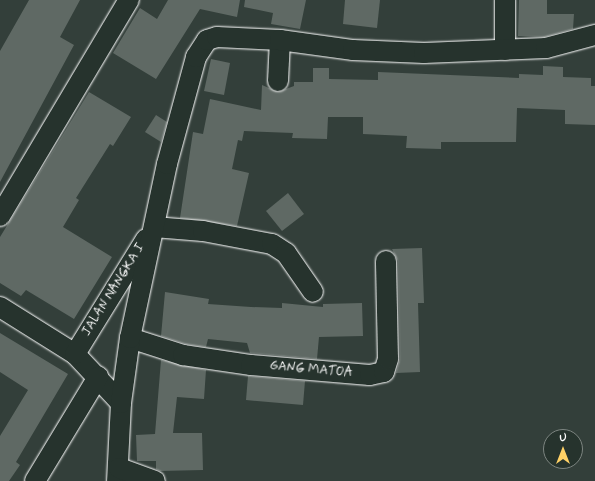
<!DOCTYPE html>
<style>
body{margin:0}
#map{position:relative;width:595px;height:481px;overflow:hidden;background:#333f3a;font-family:Mynerve,sans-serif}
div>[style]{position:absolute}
.building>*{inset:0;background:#5f6964}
.roads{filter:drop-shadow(0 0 1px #fff) drop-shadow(0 0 1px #fff)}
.minor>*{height:20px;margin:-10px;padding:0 10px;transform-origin:10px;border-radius:10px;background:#26332d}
span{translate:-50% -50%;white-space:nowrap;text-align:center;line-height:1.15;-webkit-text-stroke:3px #26332d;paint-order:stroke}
.street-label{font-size:13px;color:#fff}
.north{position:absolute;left:543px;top:429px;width:40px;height:40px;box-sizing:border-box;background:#26332d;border:1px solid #7d8581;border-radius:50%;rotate:0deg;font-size:11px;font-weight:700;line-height:16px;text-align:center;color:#fff}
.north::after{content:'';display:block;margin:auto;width:14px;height:18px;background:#ffd166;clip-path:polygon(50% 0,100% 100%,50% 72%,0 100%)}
</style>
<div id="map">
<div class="building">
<i style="clip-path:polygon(29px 0,80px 0,60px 37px,74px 45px,0 182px,0 51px)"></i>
<i style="clip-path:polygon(168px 0,240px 0,237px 17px,200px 9px,156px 79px,113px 53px,140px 8px,157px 19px)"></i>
<i style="clip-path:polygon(245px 0,306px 0,300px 29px,271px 24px,273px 13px,244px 7px)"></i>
<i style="clip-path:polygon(345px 0,380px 0,377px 28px,343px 24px)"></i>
<i style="clip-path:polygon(519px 0,547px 0,547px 14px,574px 14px,573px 29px,544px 37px,518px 36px)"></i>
<i style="clip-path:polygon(211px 59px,230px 63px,224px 95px,204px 91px)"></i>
<i style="clip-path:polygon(543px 66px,563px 67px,563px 77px,591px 78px,591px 86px,595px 86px,595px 125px,565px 124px,565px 110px,517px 108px,516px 142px,441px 142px,441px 149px,406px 148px,407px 136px,363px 134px,363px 117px,328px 117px,327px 139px,292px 138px,293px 133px,244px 131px,242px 141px,238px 140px,232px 169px,249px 173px,237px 226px,180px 218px,193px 132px,203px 134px,210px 99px,261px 110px,262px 85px,278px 92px,294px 86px,294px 82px,313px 82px,313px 68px,329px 68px,329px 79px,378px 80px,378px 72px,519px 78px,519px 74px,543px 75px)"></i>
<i style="clip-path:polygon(89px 92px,131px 117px,113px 146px,110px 144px,76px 198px,79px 200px,63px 227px,112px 257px,74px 319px,26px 290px,21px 296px,0 283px,0 237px)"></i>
<i style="clip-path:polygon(156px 115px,167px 122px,161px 142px,145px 132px)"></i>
<i style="clip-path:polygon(288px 193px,304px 214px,282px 231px,266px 211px)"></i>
<i style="clip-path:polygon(422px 248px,424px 303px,418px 303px,420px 372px,396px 373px,400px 359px,398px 261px,392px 249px)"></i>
<i style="clip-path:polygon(165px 292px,209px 299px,208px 304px,251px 307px,282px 308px,282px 303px,323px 307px,323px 304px,362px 303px,363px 336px,319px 337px,317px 359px,250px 353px,247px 343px,208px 339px,206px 347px,186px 344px,161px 336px)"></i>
<i style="clip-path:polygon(0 333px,68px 374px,16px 462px,20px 465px,9px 481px,0 481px,0 436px,28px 390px,0 372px)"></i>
<i style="clip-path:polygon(161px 360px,206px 370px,204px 399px,177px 397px,173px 433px,202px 433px,203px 470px,160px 471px,156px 469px,156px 461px,137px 461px,136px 435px,155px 434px)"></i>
<i style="clip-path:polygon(248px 376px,305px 381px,303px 405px,246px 400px)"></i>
</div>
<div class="roads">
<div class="minor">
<i style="left:505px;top:50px;width:50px;rotate:-90deg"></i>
<i style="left:278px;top:81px;width:41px;rotate:-87.2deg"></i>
<i style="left:0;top:216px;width:252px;rotate:-59.2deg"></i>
<i style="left:154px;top:227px;width:49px;rotate:4.7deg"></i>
<i style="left:203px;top:231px;width:70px;rotate:10.7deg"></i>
<i style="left:272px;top:244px;width:17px;rotate:33deg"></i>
<i style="left:286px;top:253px;width:47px;rotate:55.3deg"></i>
<i style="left:0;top:307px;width:89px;rotate:32.1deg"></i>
<i style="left:75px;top:354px;width:67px;rotate:46.8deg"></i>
<i style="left:121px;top:403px;width:78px;rotate:92.9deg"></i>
<i style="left:130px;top:338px;width:56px;rotate:17.8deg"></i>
<i style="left:183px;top:355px;width:69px;rotate:8.4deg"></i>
<i style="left:251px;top:365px;width:119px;rotate:4.8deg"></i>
<i style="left:370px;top:375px;width:14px;rotate:-12deg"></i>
<i style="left:384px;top:372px;width:14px;rotate:-73deg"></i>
<i style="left:388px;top:359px;width:98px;rotate:-91.2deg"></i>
<i style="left:75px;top:354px;width:135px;rotate:-58.3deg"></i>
<i style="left:121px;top:403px;width:66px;rotate:-82.1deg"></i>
<i style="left:130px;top:338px;width:178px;rotate:-78deg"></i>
<i style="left:167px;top:164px;width:111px;rotate:-74.8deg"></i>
<i style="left:196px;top:57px;width:20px;rotate:-57deg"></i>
<i style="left:207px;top:40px;width:10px;rotate:-17deg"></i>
<i style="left:217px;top:37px;width:63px;rotate:2.7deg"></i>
<i style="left:280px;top:40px;width:74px;rotate:7.8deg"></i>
<i style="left:353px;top:50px;width:71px;rotate:2.4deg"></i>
<i style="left:424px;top:53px;width:122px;rotate:-2.3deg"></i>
<i style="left:546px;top:48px;width:51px;rotate:-14.9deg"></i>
<i style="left:119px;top:468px;width:38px;rotate:20deg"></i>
<i style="left:35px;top:481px;width:122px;rotate:-58.8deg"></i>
</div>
</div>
<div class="street-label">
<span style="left:114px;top:290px;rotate:-58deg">JALAN NANGKA I</span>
<span style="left:311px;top:370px;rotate:5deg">GANG MATOA</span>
</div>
<div class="north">U</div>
</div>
